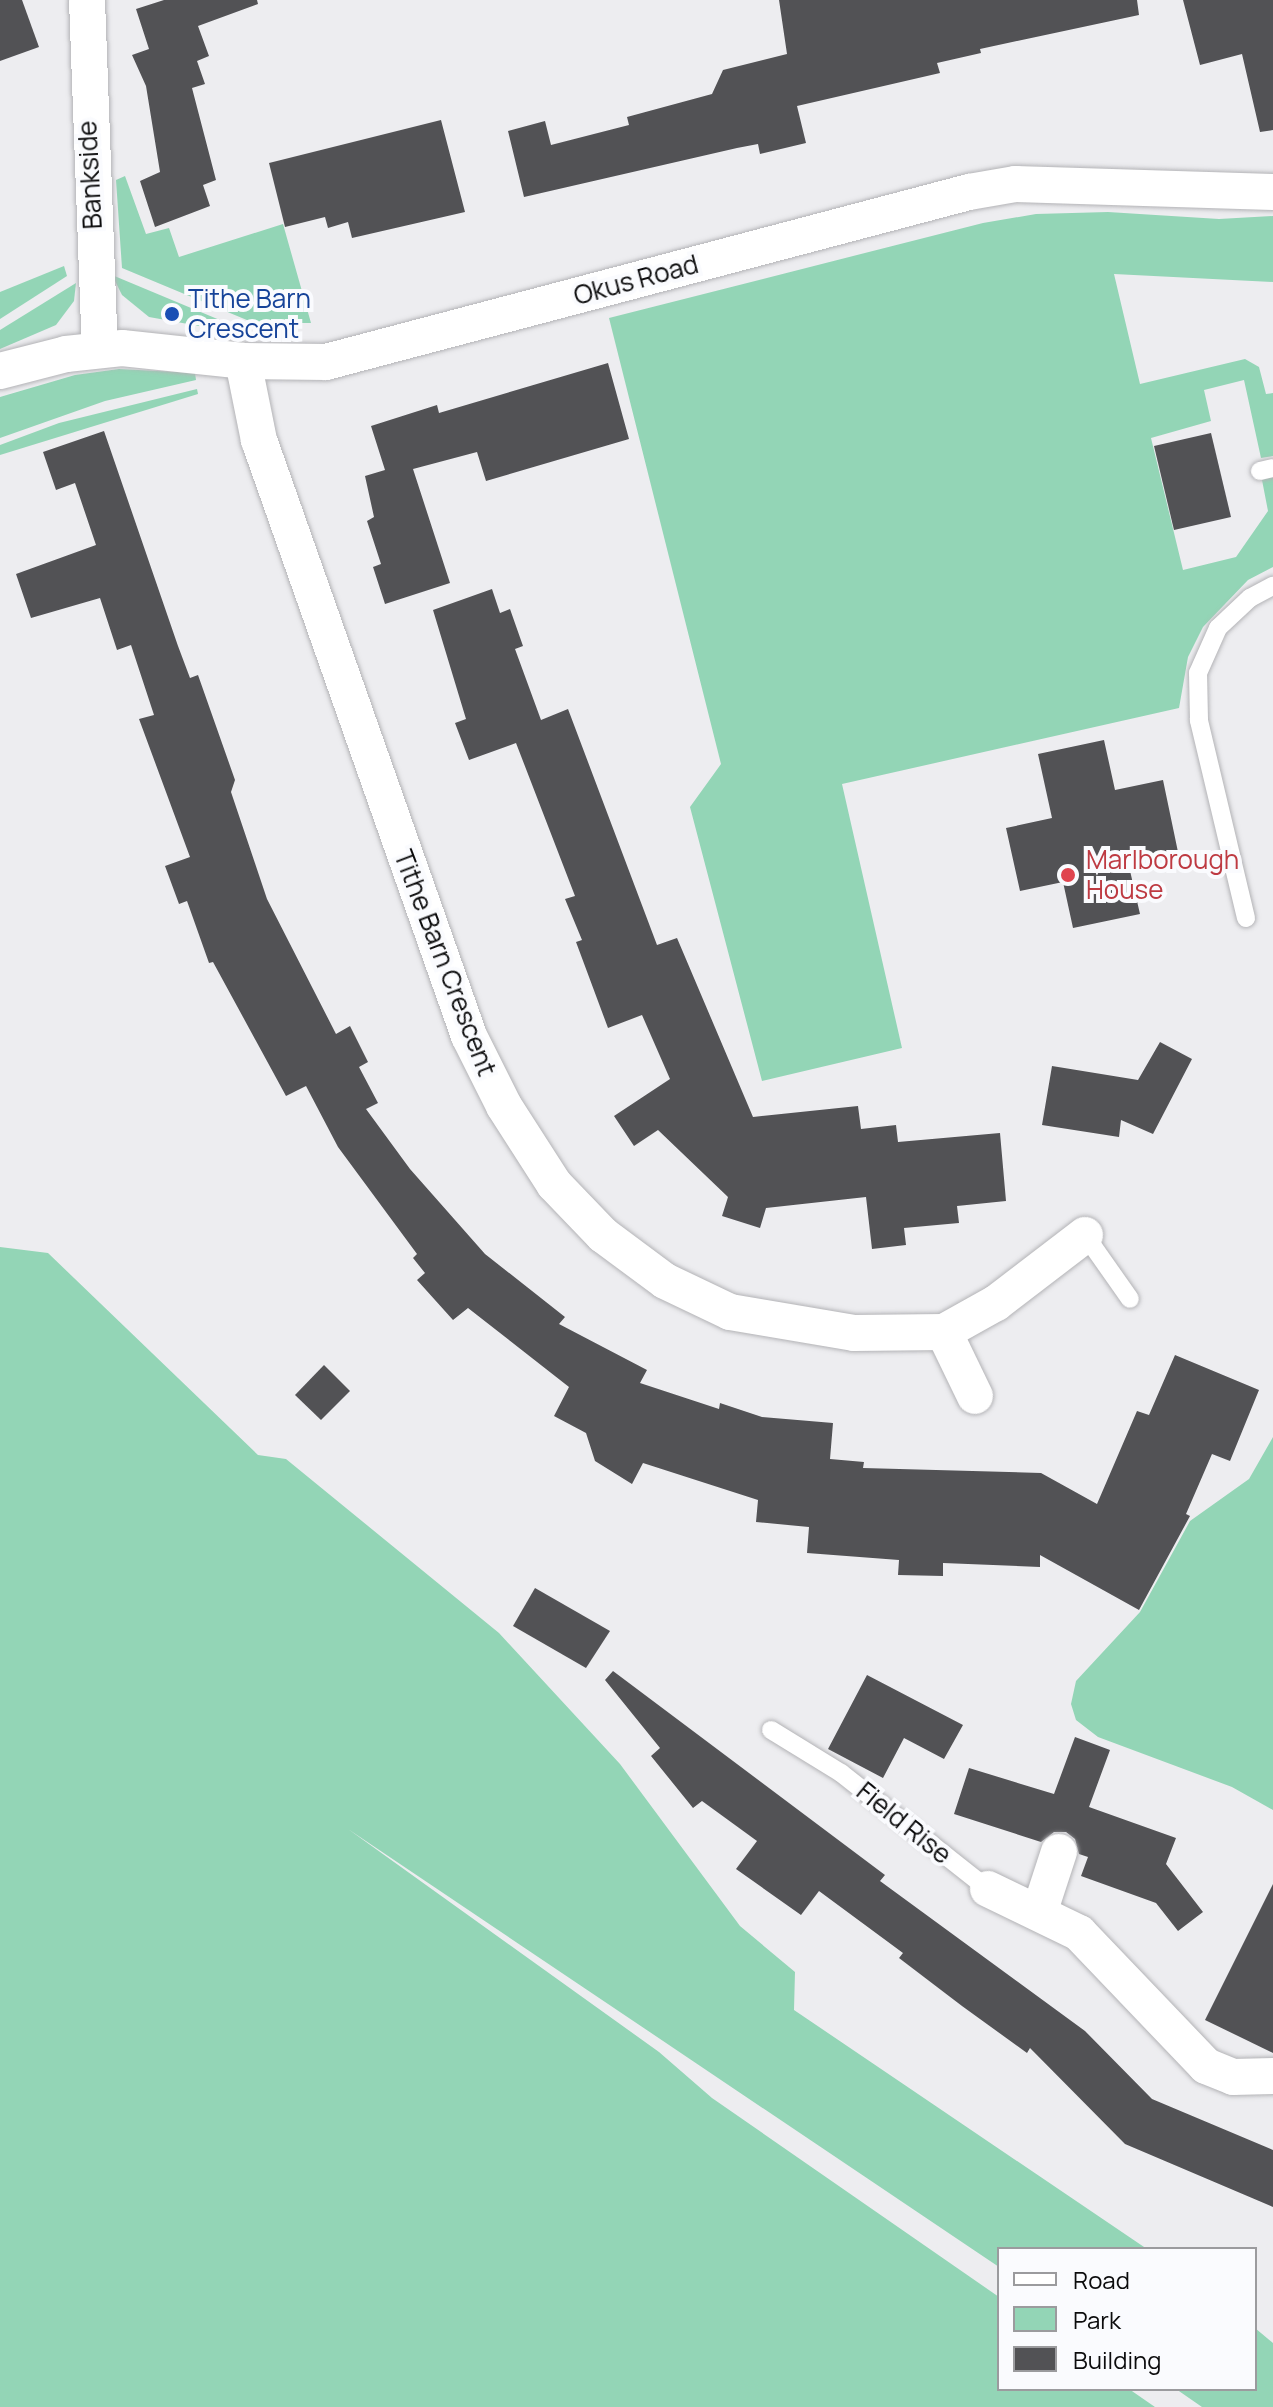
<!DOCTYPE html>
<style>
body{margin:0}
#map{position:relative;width:1273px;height:2407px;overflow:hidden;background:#ededf0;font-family:Manrope,sans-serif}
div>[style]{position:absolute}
.green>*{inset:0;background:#93d5b6}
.building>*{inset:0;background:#525255}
.roads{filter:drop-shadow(0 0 2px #b3b3b6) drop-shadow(0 0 2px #b3b3b6)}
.service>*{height:18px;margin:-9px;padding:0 9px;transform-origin:9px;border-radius:9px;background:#fff}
.minor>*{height:36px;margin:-18px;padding:0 18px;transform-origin:18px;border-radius:18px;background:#fff}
.dots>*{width:22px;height:22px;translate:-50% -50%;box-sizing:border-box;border:4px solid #fafbfe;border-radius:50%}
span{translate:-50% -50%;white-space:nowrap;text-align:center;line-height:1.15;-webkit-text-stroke:8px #fafbfe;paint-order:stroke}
.street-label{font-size:26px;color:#0c0c0d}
.transit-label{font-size:26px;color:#164399}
.left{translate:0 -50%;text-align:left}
.health-label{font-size:26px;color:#be3a42}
.legend{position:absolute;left:997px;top:2247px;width:260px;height:144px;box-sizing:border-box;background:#fafbfe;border:2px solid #9b9b9e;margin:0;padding:10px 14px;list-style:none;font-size:24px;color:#0c0c0d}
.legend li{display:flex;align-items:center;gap:16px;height:40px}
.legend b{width:40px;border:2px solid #9b9b9e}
</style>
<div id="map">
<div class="green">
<i style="clip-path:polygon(125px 176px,146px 234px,169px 228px,179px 257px,283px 224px,311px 323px,254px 323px,122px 268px,116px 180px)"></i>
<i style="clip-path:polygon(1108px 212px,1219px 219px,1273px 216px,1273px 282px,1114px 274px,1140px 384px,1245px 359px,1259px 367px,1266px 394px,1273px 393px,1273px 456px,1261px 458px,1244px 380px,1204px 390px,1211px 421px,1151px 438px,1183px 570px,1236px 557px,1268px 511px,1262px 480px,1273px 477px,1273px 567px,1248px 580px,1203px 627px,1188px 657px,1179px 708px,842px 784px,902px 1048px,762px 1081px,690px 807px,721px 764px,609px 318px,983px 223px,1036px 214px)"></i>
<i style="clip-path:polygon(64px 266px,67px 276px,0 319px,0 292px)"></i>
<i style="clip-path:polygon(112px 275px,227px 323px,227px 331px,149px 317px,122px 295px)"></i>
<i style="clip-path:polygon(76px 283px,74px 301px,56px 325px,0 349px,0 330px)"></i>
<i style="clip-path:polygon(119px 369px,195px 373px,196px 380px,105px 401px,0 438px,0 397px,75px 375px)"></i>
<i style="clip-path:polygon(197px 389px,198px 394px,0 455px,0 445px,59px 423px)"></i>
<i style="clip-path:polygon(0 1247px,48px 1253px,258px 1455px,286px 1459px,499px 1633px,620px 1764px,740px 1926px,795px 1972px,794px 2010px,1147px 2249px,999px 2249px,999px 2267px,348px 1829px,659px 2052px,712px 2098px,999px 2297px,999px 2389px,1129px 2389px,1155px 2407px,0 2407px)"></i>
<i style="clip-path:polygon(1273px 1437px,1273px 1810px,1232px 1787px,1098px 1737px,1076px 1720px,1071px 1704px,1076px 1681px,1140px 1612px,1190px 1521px,1249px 1479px)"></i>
<i style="clip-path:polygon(1255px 2328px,1273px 2343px,1273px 2407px,1202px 2407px,1176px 2389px,1255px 2389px)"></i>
</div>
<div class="building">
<i style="clip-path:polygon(0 0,22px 0,39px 47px,0 61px)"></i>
<i style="clip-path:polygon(164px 0,257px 0,258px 4px,198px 26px,209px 56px,197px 61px,205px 84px,192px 88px,216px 180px,203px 185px,210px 206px,155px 227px,140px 181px,160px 172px,146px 86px,132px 55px,149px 49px,136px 9px)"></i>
<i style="clip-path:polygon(779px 0,1137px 0,1139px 15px,980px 49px,981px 53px,937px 63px,940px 73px,797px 106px,806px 143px,760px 154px,758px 144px,737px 148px,524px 197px,508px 131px,545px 121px,551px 145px,629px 125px,627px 117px,712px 94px,723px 70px,787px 54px)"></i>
<i style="clip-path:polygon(1183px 0,1273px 0,1273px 130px,1260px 132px,1242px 54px,1200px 65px)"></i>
<i style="clip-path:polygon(441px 120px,465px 212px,352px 238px,348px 222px,328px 228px,325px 217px,285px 227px,269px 163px)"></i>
<i style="clip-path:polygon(608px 363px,629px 439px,486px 481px,477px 452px,413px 469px,450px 583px,385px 604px,373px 567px,381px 564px,367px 521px,374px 517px,365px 476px,385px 470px,371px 426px,437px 405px,439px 413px)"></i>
<i style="clip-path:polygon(104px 431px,178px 646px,190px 678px,198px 675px,235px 780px,231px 792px,267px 899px,336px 1034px,350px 1026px,368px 1062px,359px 1067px,378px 1103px,366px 1109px,410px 1169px,485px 1254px,565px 1317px,559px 1324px,647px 1370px,640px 1383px,719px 1409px,720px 1403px,762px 1417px,833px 1423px,830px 1459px,864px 1462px,863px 1468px,1041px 1473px,1097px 1504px,1137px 1411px,1149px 1415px,1175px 1355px,1259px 1390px,1230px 1461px,1212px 1454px,1186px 1514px,1190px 1516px,1139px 1610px,1040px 1555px,1040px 1567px,943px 1563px,943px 1576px,898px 1575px,899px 1560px,807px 1553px,809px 1527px,756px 1522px,758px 1500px,643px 1463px,632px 1484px,595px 1461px,586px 1433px,554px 1416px,569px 1387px,468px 1308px,453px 1320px,417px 1280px,425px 1273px,413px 1258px,417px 1254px,338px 1147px,306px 1086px,286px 1096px,213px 962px,209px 963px,187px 901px,179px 904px,165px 866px,190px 857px,139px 719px,154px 715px,131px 645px,117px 650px,100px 598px,31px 618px,16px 574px,96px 545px,75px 483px,56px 490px,43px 452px)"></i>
<i style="clip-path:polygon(1211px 433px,1231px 517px,1174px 530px,1154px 446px)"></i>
<i style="clip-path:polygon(492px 589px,500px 613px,510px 609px,523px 646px,515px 649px,541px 720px,568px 709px,657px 945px,677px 938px,753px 1117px,858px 1106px,861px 1129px,896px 1125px,898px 1142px,1000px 1133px,1006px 1201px,957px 1206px,959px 1223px,904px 1228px,906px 1245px,872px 1249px,866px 1197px,766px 1208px,760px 1228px,722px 1216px,728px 1197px,658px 1130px,634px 1146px,614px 1116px,670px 1079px,642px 1015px,608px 1028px,576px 942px,582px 940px,565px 899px,575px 896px,516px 743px,469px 760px,455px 723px,466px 719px,433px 610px)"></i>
<i style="clip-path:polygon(1104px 740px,1115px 790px,1163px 780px,1178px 852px,1128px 862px,1140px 914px,1073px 928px,1063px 882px,1020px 891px,1006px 828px,1052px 818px,1038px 754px)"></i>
<i style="clip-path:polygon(1160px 1042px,1192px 1059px,1153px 1134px,1121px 1120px,1119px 1137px,1042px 1125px,1052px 1066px,1138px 1080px)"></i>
<i style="clip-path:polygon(324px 1365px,350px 1391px,321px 1420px,295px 1395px)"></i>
<i style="clip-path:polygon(535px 1588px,610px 1631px,586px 1668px,513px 1626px)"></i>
<i style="clip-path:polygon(613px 1671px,885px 1875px,880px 1881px,1085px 2031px,1152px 2099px,1273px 2150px,1273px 2207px,1125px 2144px,1030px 2048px,1027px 2053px,962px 2006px,899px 1958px,903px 1953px,819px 1891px,801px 1915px,736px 1869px,757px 1841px,702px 1801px,693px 1808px,651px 1756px,660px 1748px,605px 1680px)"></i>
<i style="clip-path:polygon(867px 1675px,963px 1725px,944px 1759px,904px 1738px,883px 1778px,828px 1749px)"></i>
<i style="clip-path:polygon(1075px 1737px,1110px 1750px,1089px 1807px,1176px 1838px,1166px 1864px,1203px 1912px,1178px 1931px,1156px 1903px,1081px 1876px,1088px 1857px,1079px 1854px,1075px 1839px,1066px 1832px,1054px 1832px,1041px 1842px,954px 1814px,969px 1768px,1054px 1794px)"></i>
<i style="clip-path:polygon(1273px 1884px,1273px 2053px,1205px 2020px)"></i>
</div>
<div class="roads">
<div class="service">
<i style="left:1260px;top:471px;width:13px;rotate:-13deg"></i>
<i style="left:1246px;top:918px;width:204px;rotate:-103.4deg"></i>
<i style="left:1199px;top:720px;width:47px;rotate:-91.2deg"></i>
<i style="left:1198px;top:673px;width:49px;rotate:-66deg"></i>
<i style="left:1218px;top:628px;width:44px;rotate:-43.2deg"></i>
<i style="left:1250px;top:598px;width:26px;rotate:-28deg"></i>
<i style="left:1085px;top:1235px;width:78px;rotate:54.9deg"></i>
<i style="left:771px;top:1730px;width:82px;rotate:31.6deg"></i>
<i style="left:841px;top:1773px;width:187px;rotate:38.3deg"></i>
</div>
<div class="minor">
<i style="left:87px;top:0;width:349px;rotate:87.9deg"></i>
<i style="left:243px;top:361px;width:81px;rotate:78.6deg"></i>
<i style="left:259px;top:440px;width:632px;rotate:70.59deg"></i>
<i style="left:469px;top:1036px;width:78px;rotate:63.4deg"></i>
<i style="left:504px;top:1106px;width:93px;rotate:57.3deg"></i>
<i style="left:554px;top:1184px;width:71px;rotate:46.1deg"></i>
<i style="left:603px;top:1235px;width:77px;rotate:36.6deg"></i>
<i style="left:665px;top:1281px;width:72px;rotate:25.5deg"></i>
<i style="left:730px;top:1312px;width:126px;rotate:9.6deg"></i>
<i style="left:854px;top:1333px;width:90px;rotate:-0.6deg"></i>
<i style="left:944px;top:1332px;width:60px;rotate:-29.1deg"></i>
<i style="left:996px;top:1303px;width:112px;rotate:-37.4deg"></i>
<i style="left:0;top:371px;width:68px;rotate:-14.4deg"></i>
<i style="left:66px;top:354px;width:56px;rotate:-6.1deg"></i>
<i style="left:122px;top:348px;width:122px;rotate:6.1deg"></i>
<i style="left:243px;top:361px;width:83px;rotate:0.7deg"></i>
<i style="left:326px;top:362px;width:665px;rotate:-14.81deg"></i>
<i style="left:969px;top:192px;width:47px;rotate:-9.9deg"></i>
<i style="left:1015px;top:184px;width:258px;rotate:1.8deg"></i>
<i style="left:944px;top:1332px;width:71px;rotate:64.2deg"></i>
<i style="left:988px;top:1889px;width:101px;rotate:25.8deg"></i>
<i style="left:1079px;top:1933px;width:184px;rotate:46.3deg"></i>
<i style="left:1206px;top:2066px;width:29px;rotate:22deg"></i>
<i style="left:1233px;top:2077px;width:40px;rotate:-1.4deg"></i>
<i style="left:1040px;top:1910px;width:61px;rotate:-71.9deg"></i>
</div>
</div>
<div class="dots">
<i style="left:172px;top:314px;background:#1a4fb4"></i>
<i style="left:1068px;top:875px;background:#e0444e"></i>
</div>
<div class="street-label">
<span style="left:90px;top:175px;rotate:-93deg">Bankside</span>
<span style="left:636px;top:280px;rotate:-15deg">Okus Road</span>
<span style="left:445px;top:963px;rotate:69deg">Tithe Barn Crescent</span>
<span style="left:904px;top:1823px;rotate:39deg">Field Rise</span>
</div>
<div class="transit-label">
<span class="left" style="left:188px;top:314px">Tithe Barn<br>Crescent</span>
</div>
<div class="health-label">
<span class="left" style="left:1086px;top:875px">Marlborough<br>House</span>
</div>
<ul class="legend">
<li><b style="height:10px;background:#fff"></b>Road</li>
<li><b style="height:22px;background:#93d5b6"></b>Park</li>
<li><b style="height:22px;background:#525255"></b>Building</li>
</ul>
</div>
